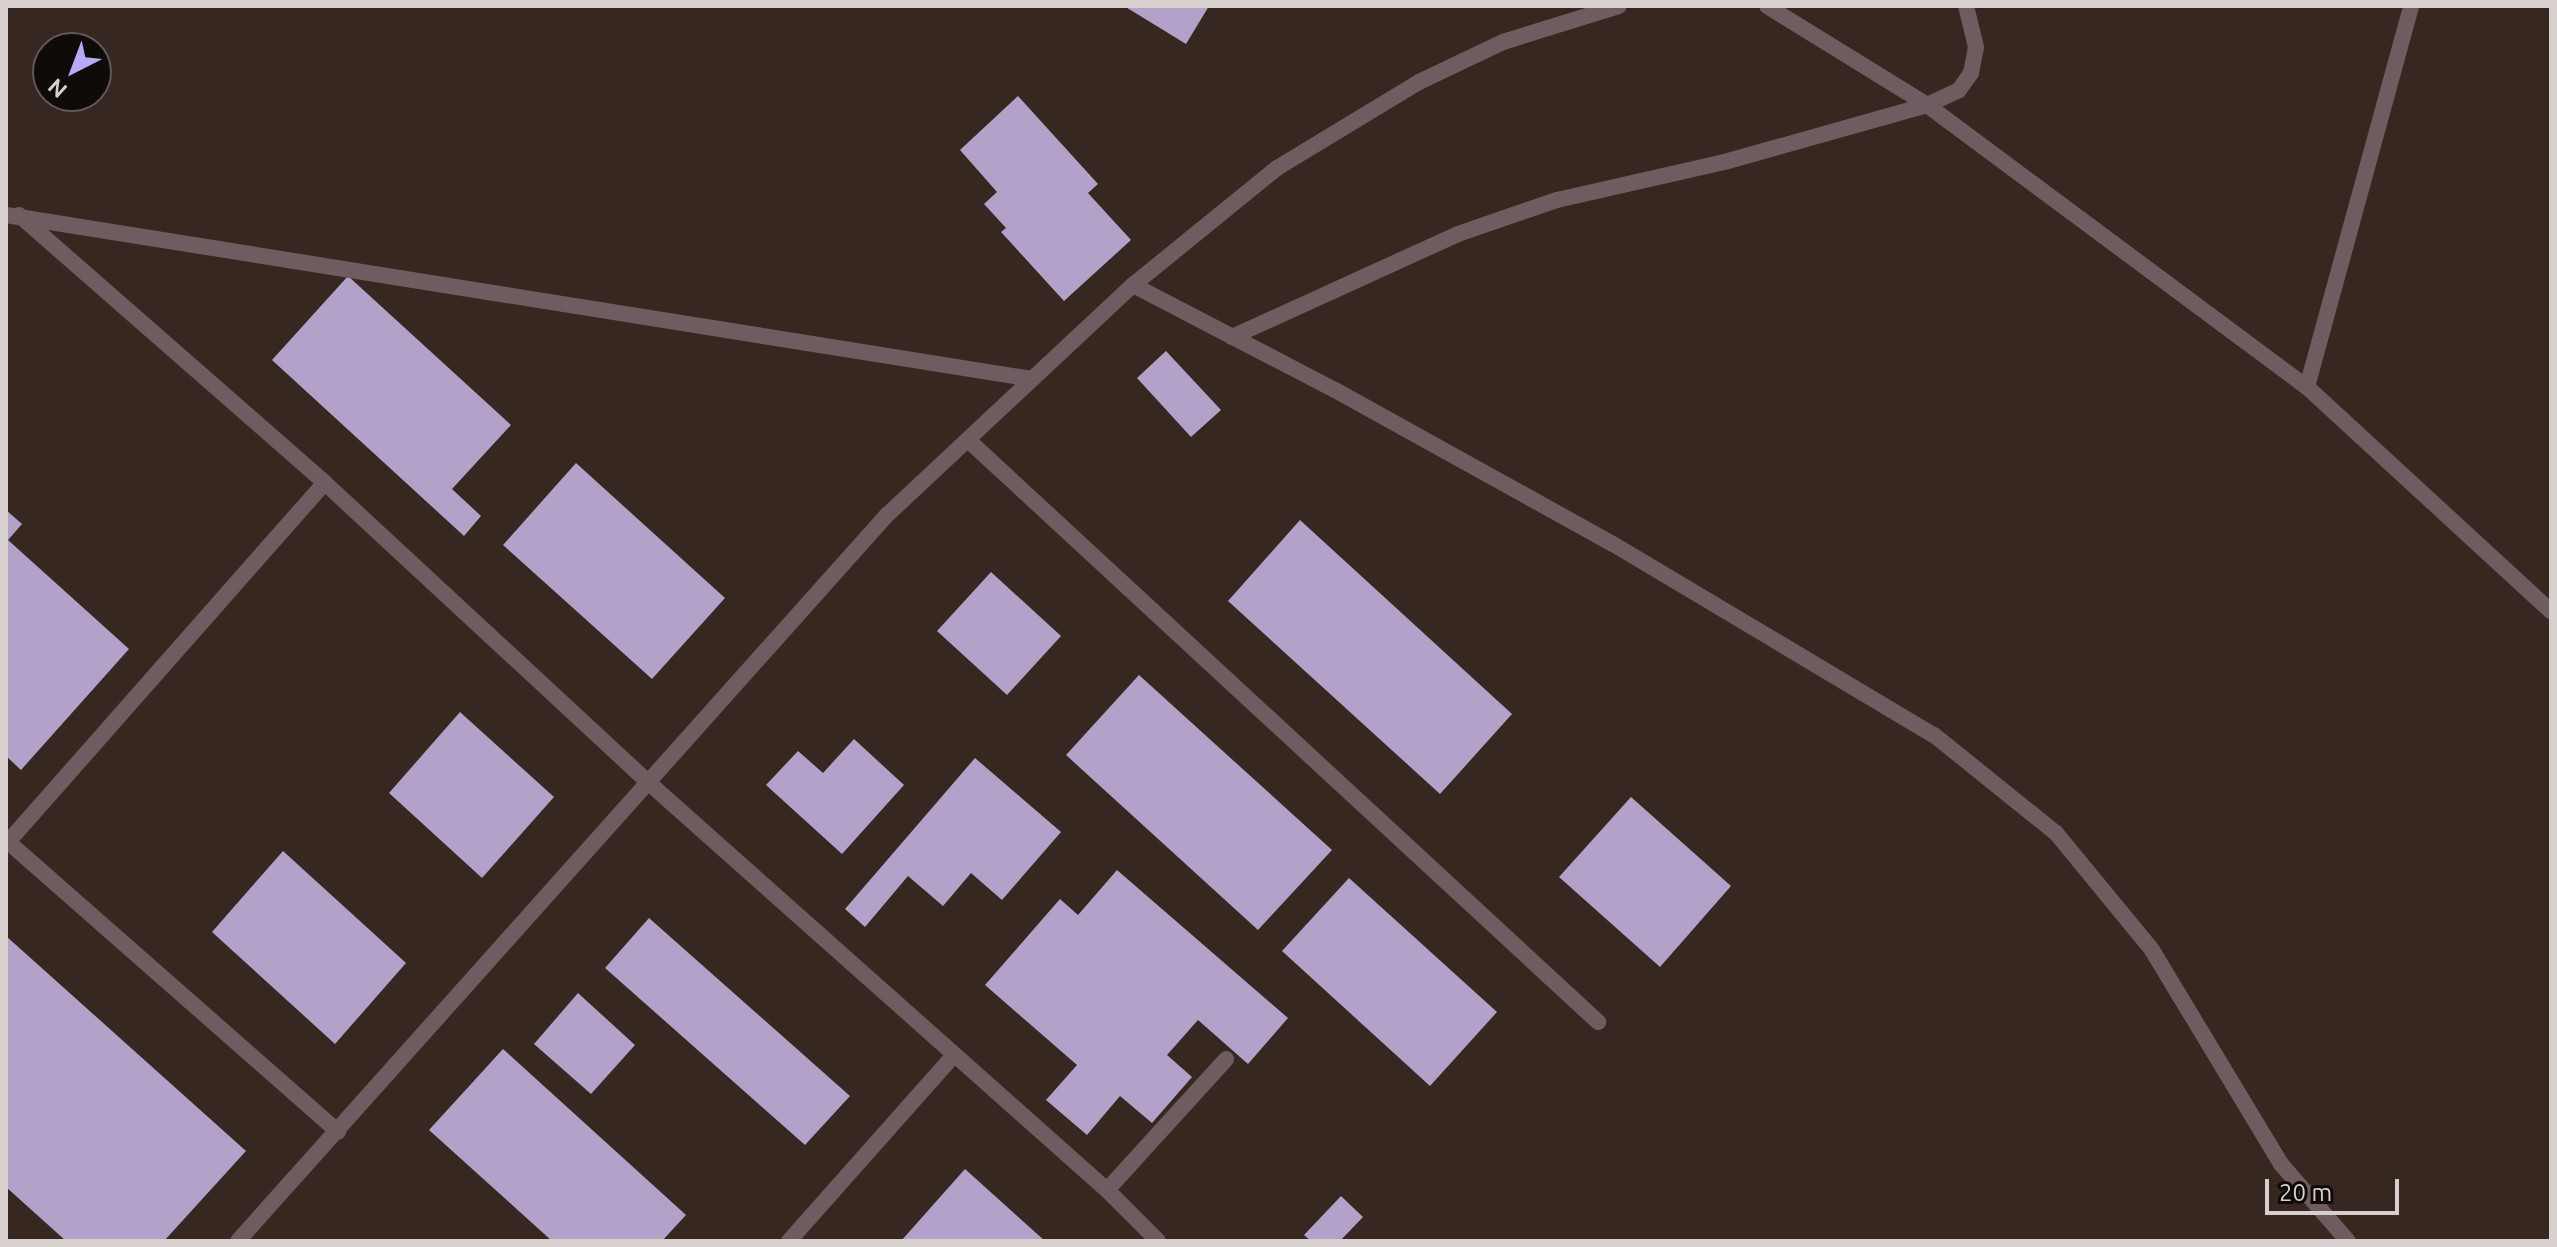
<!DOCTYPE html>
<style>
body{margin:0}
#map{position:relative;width:2557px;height:1247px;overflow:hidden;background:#29201c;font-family:Ubuntu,sans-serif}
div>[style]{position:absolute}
.built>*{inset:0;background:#362720}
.building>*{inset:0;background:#b2a1c9}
.lane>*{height:16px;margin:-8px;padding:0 8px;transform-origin:8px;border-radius:8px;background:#6f5c61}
.street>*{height:16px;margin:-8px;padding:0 8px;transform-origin:8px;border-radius:8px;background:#6f5c61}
span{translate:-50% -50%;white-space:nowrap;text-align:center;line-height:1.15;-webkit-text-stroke:8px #0f0b09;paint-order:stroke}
.frame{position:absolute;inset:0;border:8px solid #d7d0ce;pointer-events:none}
.north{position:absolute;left:32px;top:32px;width:80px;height:80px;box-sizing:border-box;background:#0f0b09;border:2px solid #5f5a58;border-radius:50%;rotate:222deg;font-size:22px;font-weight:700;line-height:32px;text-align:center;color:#d7d0ce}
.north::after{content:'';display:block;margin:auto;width:28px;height:36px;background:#b7abf8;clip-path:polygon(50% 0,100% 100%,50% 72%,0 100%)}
.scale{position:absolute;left:2265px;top:1179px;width:134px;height:36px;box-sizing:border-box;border:4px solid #d7d0ce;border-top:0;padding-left:10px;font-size:24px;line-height:28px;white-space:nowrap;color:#d7d0ce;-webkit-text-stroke:6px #0f0b09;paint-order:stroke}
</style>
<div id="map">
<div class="built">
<i style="clip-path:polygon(evenodd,6px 6px,2551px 6px,2551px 1241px,6px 1241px,6px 6px,48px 48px,96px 48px,96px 96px,48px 96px,48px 48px)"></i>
</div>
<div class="building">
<i style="clip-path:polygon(1124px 6px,1209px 6px,1186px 44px)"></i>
<i style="clip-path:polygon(1018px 96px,1098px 184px,1088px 193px,1131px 240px,1064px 301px,1001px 232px,1006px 228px,984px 204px,997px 192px,960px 150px)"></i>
<i style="clip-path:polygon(348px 276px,511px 425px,452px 489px,481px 516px,464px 536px,272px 360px)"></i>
<i style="clip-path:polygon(1166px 351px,1221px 410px,1191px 437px,1137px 378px)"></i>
<i style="clip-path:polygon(576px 463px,725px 598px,652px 679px,503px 545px)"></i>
<i style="clip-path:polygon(6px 510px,22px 524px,8px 540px,129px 649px,21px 770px,6px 756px)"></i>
<i style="clip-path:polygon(1300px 520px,1512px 714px,1440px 794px,1228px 601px)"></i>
<i style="clip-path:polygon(991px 572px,1061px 636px,1007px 695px,937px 631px)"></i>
<i style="clip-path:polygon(1139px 675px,1332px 850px,1258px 930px,1066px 755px)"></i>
<i style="clip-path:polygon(460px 712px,554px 797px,482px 878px,389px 793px)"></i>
<i style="clip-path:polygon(854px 739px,904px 785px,842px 854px,766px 785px,798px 751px,823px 773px)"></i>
<i style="clip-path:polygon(975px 758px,1061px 832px,1002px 900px,971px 873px,943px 906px,908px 876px,865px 927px,845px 909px)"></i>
<i style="clip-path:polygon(1631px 797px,1731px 886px,1660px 967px,1559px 877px)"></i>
<i style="clip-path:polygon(283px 851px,406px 963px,335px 1044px,212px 932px)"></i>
<i style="clip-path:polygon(1117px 870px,1288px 1018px,1248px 1064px,1198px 1020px,1167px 1055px,1192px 1077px,1152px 1123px,1120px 1096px,1087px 1135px,1046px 1100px,1077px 1065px,985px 985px,1060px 899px,1078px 915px)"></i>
<i style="clip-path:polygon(1349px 878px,1497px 1012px,1430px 1086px,1282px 951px)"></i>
<i style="clip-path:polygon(649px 918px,850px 1096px,805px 1145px,605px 968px)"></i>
<i style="clip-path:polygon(6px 936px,246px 1151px,164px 1241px,66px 1241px,6px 1187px)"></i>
<i style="clip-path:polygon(578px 993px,635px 1045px,591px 1094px,534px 1044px)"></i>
<i style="clip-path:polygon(503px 1049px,686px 1215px,662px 1241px,552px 1241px,429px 1130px)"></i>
<i style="clip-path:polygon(965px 1169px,1045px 1241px,901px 1241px)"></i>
<i style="clip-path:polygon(1341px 1196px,1363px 1217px,1340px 1241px,1311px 1241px,1304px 1235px)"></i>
</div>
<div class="lane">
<i style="left:6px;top:215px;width:1039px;rotate:9.08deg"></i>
<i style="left:19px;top:215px;width:407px;rotate:41.2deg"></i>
<i style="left:325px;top:483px;width:442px;rotate:42.8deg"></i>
<i style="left:649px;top:783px;width:613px;rotate:41.63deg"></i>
<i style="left:1107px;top:1190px;width:72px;rotate:45deg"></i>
<i style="left:1133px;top:285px;width:228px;rotate:27.5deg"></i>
<i style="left:1335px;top:390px;width:318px;rotate:29deg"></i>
<i style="left:1613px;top:544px;width:374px;rotate:30.8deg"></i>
<i style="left:1934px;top:735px;width:156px;rotate:38.8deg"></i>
<i style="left:2056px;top:833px;width:151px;rotate:50.6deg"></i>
<i style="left:2152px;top:950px;width:250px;rotate:58.9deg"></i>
<i style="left:2281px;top:1164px;width:102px;rotate:49deg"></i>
<i style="left:1232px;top:337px;width:248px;rotate:-24.5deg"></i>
<i style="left:1458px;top:234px;width:105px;rotate:-19deg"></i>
<i style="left:1557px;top:200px;width:175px;rotate:-12.8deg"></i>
<i style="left:1728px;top:161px;width:207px;rotate:-15.7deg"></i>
<i style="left:1927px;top:105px;width:35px;rotate:-25deg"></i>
<i style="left:1959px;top:90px;width:21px;rotate:-55deg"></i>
<i style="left:1971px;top:73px;width:26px;rotate:-79deg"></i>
<i style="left:1976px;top:47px;width:42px;rotate:-103.7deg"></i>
<i style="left:2307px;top:387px;width:395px;rotate:-74.7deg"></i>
<i style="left:968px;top:440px;width:858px;rotate:42.73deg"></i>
<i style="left:6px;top:840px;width:442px;rotate:41.3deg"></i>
<i style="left:8px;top:842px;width:479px;rotate:-48.6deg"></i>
<i style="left:1107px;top:1190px;width:177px;rotate:-47.7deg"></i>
<i style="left:238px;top:1241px;width:974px;rotate:-48.21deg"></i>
<i style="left:887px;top:515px;width:337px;rotate:-43.1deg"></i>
<i style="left:1133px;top:285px;width:186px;rotate:-39.1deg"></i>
<i style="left:1277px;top:168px;width:166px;rotate:-31.2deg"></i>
<i style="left:1419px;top:82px;width:93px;rotate:-25.5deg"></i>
<i style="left:1503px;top:42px;width:121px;rotate:-17.2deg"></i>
<i style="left:789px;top:1241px;width:247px;rotate:-48.4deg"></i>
</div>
<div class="street">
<i style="left:1767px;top:6px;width:188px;rotate:31.7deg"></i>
<i style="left:1927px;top:105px;width:473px;rotate:36.6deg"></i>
<i style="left:2307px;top:387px;width:331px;rotate:42.6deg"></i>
</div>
<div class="frame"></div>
<div class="north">N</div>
<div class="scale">20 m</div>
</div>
